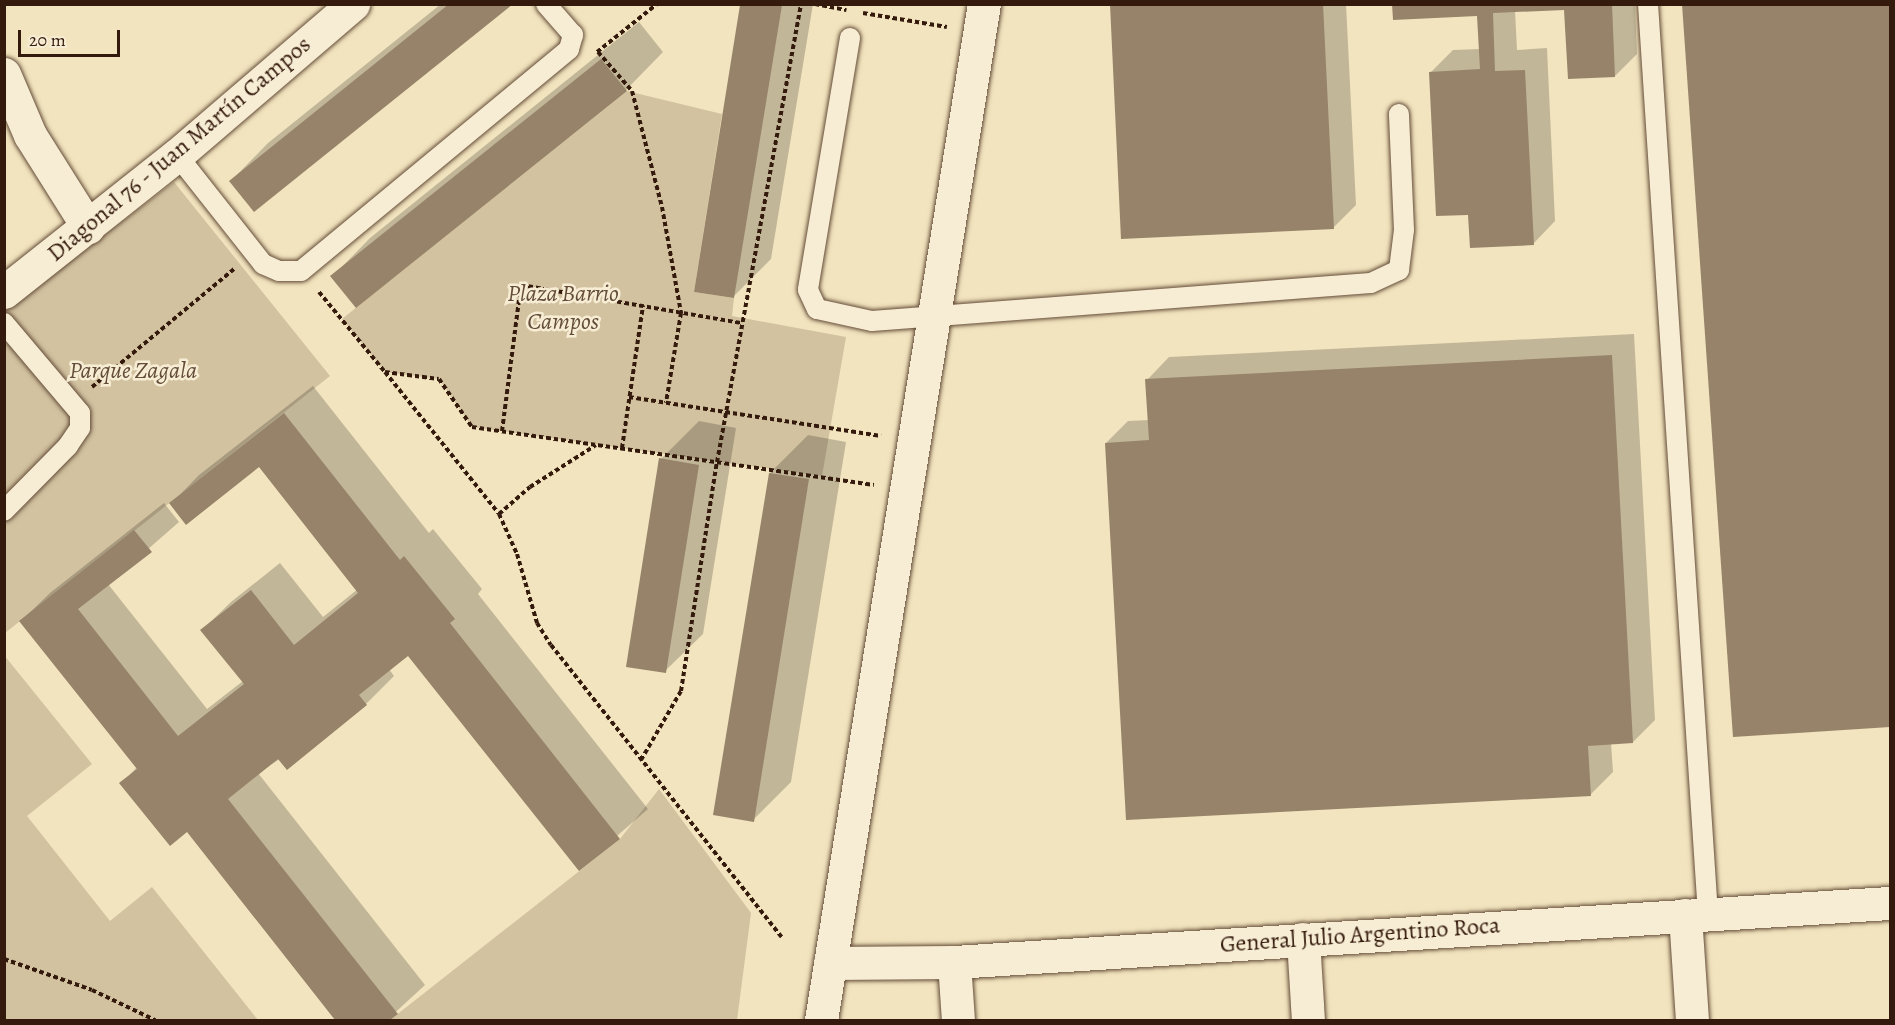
<!DOCTYPE html>
<meta charset="utf-8">
<style>
body{margin:0}
#map{position:relative;width:1895px;height:1025px;overflow:hidden;background:#f2e4be;font-family:Alegreya,serif}
div>[style]{position:absolute}
.green>*{inset:0;background:#d2c2a0}
.shadow>*{inset:0;background:#0003}
.building>*{inset:0;background:#978369}
.path>*{height:4px;margin-top:-2px;transform-origin:0;background:repeating-linear-gradient(90deg,#341a0c 0 4.5px,transparent 0 7.5px)}
.roads{filter:drop-shadow(0 0 2px #644c38) drop-shadow(0 0 2px #644c38)}
.lane>*{height:20px;margin:-10px;padding:0 10px;transform-origin:10px;border-radius:10px;background:#f7edd5}
.street>*{height:33px;margin:-16.5px;padding:0 16.5px;transform-origin:16.5px;border-radius:16.5px;background:#f7edd5}
.secondary>*{height:33px;margin:-16.5px;padding:0 16.5px;transform-origin:16.5px;border-radius:16.5px;background:#f7edd5}
span{translate:-50% -50%;white-space:nowrap;text-align:center;line-height:1.15;-webkit-text-stroke:5px #f7edd5;paint-order:stroke}
.street-label{font-size:24px;color:#341a0c}
.park-label{font-size:24px;color:#634c38;font-style:italic}
.frame{position:absolute;inset:0;border:6px solid #341a0c;pointer-events:none}
.scale{position:absolute;left:18px;top:30px;width:102px;height:27px;box-sizing:border-box;border:3px solid #341a0c;border-top:0;padding-left:8px;font-size:18px;line-height:21px;white-space:nowrap;color:#341a0c;-webkit-text-stroke:4px #f7edd5;paint-order:stroke}
</style>
<div id="map">
<div class="green">
<i style="clip-path:polygon(627px 91px,722px 114px,694px 292px,734px 298px,732px 316px,846px 337px,822px 476px,472px 427px,439px 379px,385px 372px,342px 319px)"></i>
<i style="clip-path:polygon(174px 182px,330px 376px,5px 633px,5px 311px)"></i>
<i style="clip-path:polygon(4px 655px,92px 764px,27px 816px,110px 921px,152px 887px,258px 1020px,5px 1020px)"></i>
<i style="clip-path:polygon(659px 789px,751px 913px,737px 1020px,390px 1020px,620px 839px)"></i>
</div>
<div class="shadow">
<i style="clip-path:polygon(441px 4px,511px 4px,231px 181px,268px 143px)"></i>
<i style="clip-path:polygon(741px 4px,813px 4px,771px 259px,733px 297px,695px 291px)"></i>
<i style="clip-path:polygon(1112px 4px,1346px 4px,1356px 205px,1334px 227px)"></i>
<i style="clip-path:polygon(1394px 4px,1635px 4px,1637px 54px,1615px 76px,1566px 8px,1515px 10px,1517px 50px,1547px 48px,1555px 221px,1533px 244px,1470px 213px,1431px 72px,1453px 50px,1480px 49px,1478px 15px)"></i>
<i style="clip-path:polygon(1684px 4px,1890px 4px,1890px 726px,1735px 736px)"></i>
<i style="clip-path:polygon(639px 22px,663px 52px,626px 90px,333px 276px,370px 238px)"></i>
<i style="clip-path:polygon(1634px 334px,1655px 720px,1633px 742px,1611px 743px,1613px 772px,1590px 795px,1106px 443px,1128px 421px,1149px 420px,1147px 380px,1169px 357px)"></i>
<i style="clip-path:polygon(313px 386px,429px 533px,433px 529px,482px 589px,478px 594px,648px 809px,579px 869px,408px 654px,389px 669px,394px 676px,366px 704px,258px 773px,425px 985px,387px 1020px,337px 1020px,187px 830px,121px 784px,137px 767px,21px 621px,50px 593px,164px 503px,179px 522px,108px 584px,207px 709px,243px 681px,202px 630px,231px 602px,280px 563px,323px 617px,358px 589px,259px 465px,171px 504px,199px 475px)"></i>
<i style="clip-path:polygon(699px 421px,736px 428px,703px 634px,665px 671px,661px 459px)"></i>
<i style="clip-path:polygon(808px 435px,846px 442px,791px 782px,753px 820px,770px 473px)"></i>
</div>
<div class="building">
<i style="clip-path:polygon(449px 4px,513px 4px,254px 212px,229px 181px)"></i>
<i style="clip-path:polygon(1110px 4px,1323px 4px,1334px 229px,1121px 239px)"></i>
<i style="clip-path:polygon(1392px 4px,1612px 4px,1615px 77px,1568px 79px,1564px 10px,1493px 13px,1495px 71px,1525px 70px,1534px 245px,1470px 248px,1468px 215px,1436px 216px,1429px 72px,1480px 69px,1477px 16px,1393px 20px)"></i>
<i style="clip-path:polygon(1682px 4px,1890px 4px,1890px 727px,1733px 737px)"></i>
<i style="clip-path:polygon(740px 5px,782px 5px,734px 298px,694px 292px)"></i>
<i style="clip-path:polygon(601px 59px,627px 91px,356px 308px,330px 276px)"></i>
<i style="clip-path:polygon(1612px 355px,1633px 743px,1588px 746px,1591px 796px,1126px 820px,1105px 443px,1149px 440px,1145px 379px)"></i>
<i style="clip-path:polygon(284px 413px,400px 560px,404px 556px,455px 619px,450px 623px,620px 839px,579px 871px,408px 656px,359px 695px,367px 705px,287px 770px,278px 759px,228px 799px,398px 1014px,390px 1020px,335px 1020px,187px 832px,170px 846px,119px 783px,137px 769px,19px 621px,134px 530px,152px 552px,78px 609px,178px 736px,244px 684px,200px 630px,251px 590px,294px 645px,358px 593px,259px 467px,186px 525px,169px 503px)"></i>
<i style="clip-path:polygon(659px 458px,699px 465px,666px 673px,626px 667px)"></i>
<i style="clip-path:polygon(769px 473px,809px 479px,754px 822px,713px 815px)"></i>
</div>
<div class="path">
<i style="left:815px;top:4px;width:32px;rotate:11deg"></i>
<i style="left:863px;top:13px;width:85px;rotate:9.5deg"></i>
<i style="left:597px;top:52px;width:77px;rotate:-38.7deg"></i>
<i style="left:598px;top:52px;width:52px;rotate:48.9deg"></i>
<i style="left:632px;top:91px;width:120px;rotate:75.5deg"></i>
<i style="left:662px;top:207px;width:108px;rotate:79.8deg"></i>
<i style="left:681px;top:313px;width:91px;rotate:99.5deg"></i>
<i style="left:319px;top:292px;width:104px;rotate:50.5deg"></i>
<i style="left:385px;top:372px;width:54px;rotate:7.4deg"></i>
<i style="left:439px;top:379px;width:58px;rotate:55.5deg"></i>
<i style="left:472px;top:427px;width:406px;rotate:8.2deg"></i>
<i style="left:385px;top:372px;width:182px;rotate:51.2deg"></i>
<i style="left:499px;top:514px;width:44px;rotate:65.8deg"></i>
<i style="left:517px;top:554px;width:72px;rotate:73.8deg"></i>
<i style="left:537px;top:623px;width:26px;rotate:58deg"></i>
<i style="left:551px;top:645px;width:372px;rotate:51.7deg"></i>
<i style="left:92px;top:387px;width:185px;rotate:-39.7deg"></i>
<i style="left:629px;top:397px;width:255px;rotate:8.8deg"></i>
<i style="left:502px;top:431px;width:147px;rotate:-82.6deg"></i>
<i style="left:521px;top:285px;width:224px;rotate:9.8deg"></i>
<i style="left:622px;top:448px;width:144px;rotate:-81.6deg"></i>
<i style="left:499px;top:514px;width:41px;rotate:-41.1deg"></i>
<i style="left:530px;top:487px;width:78px;rotate:-32.5deg"></i>
<i style="left:641px;top:760px;width:80px;rotate:-59.9deg"></i>
<i style="left:681px;top:691px;width:232px;rotate:-81.1deg"></i>
<i style="left:717px;top:462px;width:466px;rotate:-79.6deg"></i>
<i style="left:4px;top:959px;width:93px;rotate:19.4deg"></i>
<i style="left:92px;top:990px;width:70px;rotate:25.5deg"></i>
</div>
<div class="roads">
<div class="lane">
<i style="left:1648px;top:4px;width:912px;rotate:86.23deg"></i>
<i style="left:850px;top:38px;width:255px;rotate:99.5deg"></i>
<i style="left:808px;top:290px;width:21px;rotate:65deg"></i>
<i style="left:817px;top:309px;width:56px;rotate:12.3deg"></i>
<i style="left:872px;top:321px;width:500px;rotate:-4.35deg"></i>
<i style="left:1371px;top:283px;width:31px;rotate:-25deg"></i>
<i style="left:1399px;top:270px;width:40px;rotate:-82.9deg"></i>
<i style="left:1404px;top:230px;width:116px;rotate:-92.5deg"></i>
<i style="left:177px;top:155px;width:139px;rotate:51.7deg"></i>
<i style="left:263px;top:264px;width:17px;rotate:24deg"></i>
<i style="left:279px;top:271px;width:22px"></i>
<i style="left:301px;top:271px;width:348px;rotate:-39.6deg"></i>
<i style="left:569px;top:49px;width:15px;rotate:-74deg"></i>
<i style="left:573px;top:35px;width:41px;rotate:-131.1deg"></i>
<i style="left:4px;top:323px;width:118px;rotate:49.8deg"></i>
<i style="left:80px;top:413px;width:15px;rotate:90deg"></i>
<i style="left:80px;top:428px;width:22px;rotate:124deg"></i>
<i style="left:68px;top:446px;width:91px;rotate:134.6deg"></i>
</div>
<div class="street">
<i style="left:4px;top:74px;width:66px;rotate:66.9deg"></i>
<i style="left:30px;top:135px;width:109px;rotate:57.8deg"></i>
<i style="left:1685px;top:915px;width:105px;rotate:86.2deg"></i>
<i style="left:1303px;top:939px;width:81px;rotate:86.5deg"></i>
<i style="left:954px;top:962px;width:58px;rotate:86.1deg"></i>
</div>
<div class="secondary">
<i style="left:4px;top:292px;width:221px;rotate:-38.4deg"></i>
<i style="left:177px;top:155px;width:232px;rotate:-40.6deg"></i>
<i style="left:830px;top:963px;width:124px;rotate:-0.5deg"></i>
<i style="left:954px;top:962px;width:938px;rotate:-3.61deg"></i>
<i style="left:821px;top:1020px;width:1029px;rotate:-80.89deg"></i>
</div>
</div>
<div class="street-label">
<span style="left:179px;top:149px;rotate:-40deg">Diagonal 76 - Juan Martín Campos</span>
<span style="left:1360px;top:935px;rotate:-4deg">General Julio Argentino Roca</span>
</div>
<div class="park-label">
<span style="left:563px;top:308px">Plaza Barrio<br>Campos</span>
<span style="left:133px;top:371px">Parque Zagala</span>
</div>
<div class="frame"></div>
<div class="scale">20 m</div>
</div>
